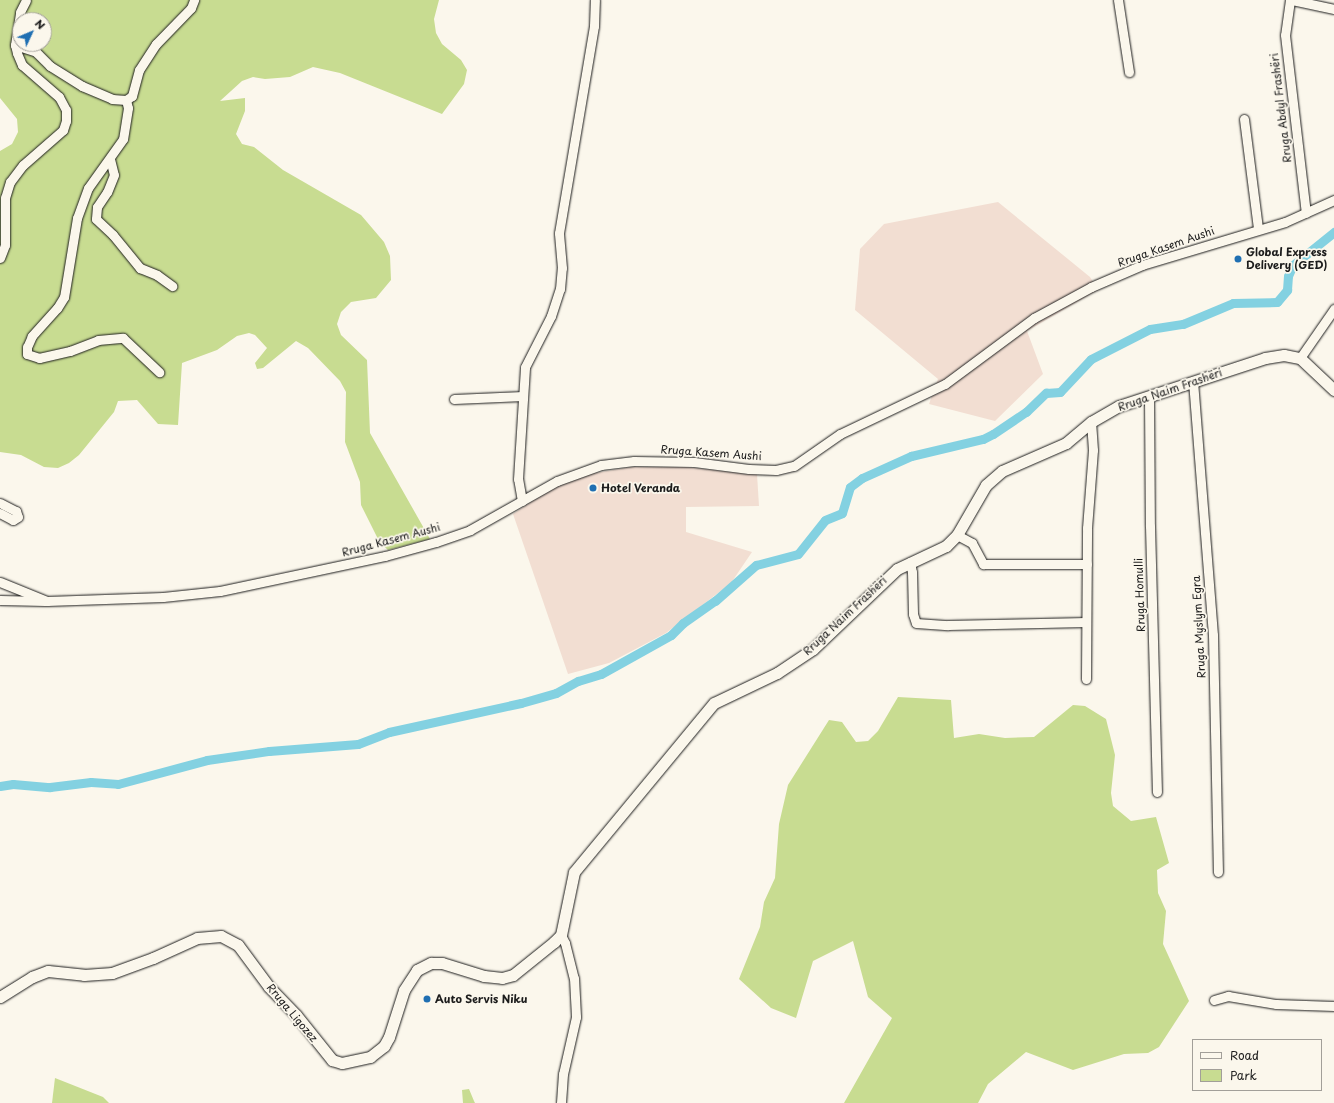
<!DOCTYPE html>
<meta charset="utf-8">
<style>
body{margin:0}
#map{position:relative;width:1334px;height:1103px;overflow:hidden;background:#fbf7ec;font-family:"Playpen Sans",sans-serif}
div>[style]{position:absolute}
.built>*{inset:0;background:#f2ded2}
.green>*{inset:0;background:#c8dc91}
.canal>*{height:9px;margin:-4.5px;padding:0 4.5px;transform-origin:4.5px;border-radius:4.5px;background:#83d1e1}
.roads{filter:drop-shadow(0 0 1px #1c1c1c) drop-shadow(0 0 1px #1c1c1c)}
.minor>*{height:9px;margin:-4.5px;padding:0 4.5px;transform-origin:4.5px;border-radius:4.5px;background:#fbf7ec}
.tertiary>*{height:11px;margin:-5.5px;padding:0 5.5px;transform-origin:5.5px;border-radius:5.5px;background:#fbf7ec}
.dots>*{width:11px;height:11px;translate:-50% -50%;box-sizing:border-box;border:2px solid #fbf7ec;border-radius:50%}
span{translate:-50% -50%;white-space:nowrap;text-align:center;line-height:1.15;-webkit-text-stroke:3.5px #fbf7ec;paint-order:stroke}
.street-label{font-size:11px;color:#1c1c1c}
.poi-label{font-size:11px;color:#1c1c1c;font-weight:700}
.left{translate:0 -50%;text-align:left}
.legend{position:absolute;left:1192px;top:1039px;width:130px;height:52px;box-sizing:border-box;background:#fbf7ec;border:1px solid #a29f99;margin:0;padding:5px 7px;list-style:none;font-size:12px;color:#1c1c1c}
.legend li{display:flex;align-items:center;gap:8px;height:20px}
.legend b{width:20px;border:1px solid #a29f99}
.north{position:absolute;left:12px;top:12px;width:40px;height:40px;box-sizing:border-box;background:#fbf7ec;border:1px solid #a29f99;border-radius:50%;rotate:46deg;font-size:11px;font-weight:700;line-height:16px;text-align:center;color:#1c1c1c}
.north::after{content:'';display:block;margin:auto;width:14px;height:18px;background:#1f6fb2;clip-path:polygon(50% 0,100% 100%,50% 72%,0 100%)}
</style>
<div id="map">
<div class="built">
<i style="clip-path:polygon(998px 202px,1090px 277px,1098px 290px,1027px 331px,1043px 374px,995px 421px,929px 404px,938px 379px,855px 310px,860px 249px,884px 224px)"></i>
<i style="clip-path:polygon(631px 467px,685px 467px,757px 474px,759px 506px,686px 507px,686px 532px,752px 552px,731px 583px,666px 633px,609px 663px,568px 674px,513px 514px,547px 491px,583px 475px)"></i>
</div>
<div class="green">
<i style="clip-path:polygon(evenodd,0 0,439px 0,434px 19px,436px 33px,442px 44px,461px 60px,467px 70px,464px 84px,442px 114px,340px 73px,313px 67px,290px 77px,265px 79px,253px 77px,242px 81px,220px 101px,245px 98px,245px 111px,236px 134px,242px 144px,254px 147px,283px 170px,361px 215px,384px 242px,390px 256px,391px 280px,376px 298px,351px 302px,341px 312px,337px 324px,341px 335px,367px 360px,370px 433px,430px 539px,388px 550px,380px 543px,361px 505px,360px 482px,345px 442px,346px 392px,340px 381px,308px 348px,296px 341px,263px 368px,257px 369px,255px 363px,267px 348px,255px 335px,249px 333px,237px 336px,217px 350px,182px 363px,178px 425px,158px 424px,137px 400px,118px 401px,114px 412px,79px 455px,69px 463px,58px 468px,44px 467px,21px 455px,0 452px,0 151px,12px 144px,18px 132px,17px 119px,0 98px,0 0,20px 20px,44px 20px,44px 44px,20px 44px,20px 20px)"></i>
<i style="clip-path:polygon(898px 697px,951px 700px,954px 738px,979px 734px,1005px 738px,1034px 737px,1073px 705px,1085px 706px,1106px 719px,1115px 755px,1111px 793px,1113px 806px,1131px 821px,1156px 817px,1169px 863px,1157px 870px,1158px 893px,1166px 911px,1163px 944px,1189px 1001px,1159px 1047px,1148px 1053px,1124px 1054px,1073px 1070px,1026px 1052px,988px 1084px,978px 1103px,844px 1103px,892px 1018px,868px 997px,853px 941px,813px 961px,796px 1018px,771px 1008px,739px 979px,760px 927px,764px 902px,775px 878px,779px 824px,788px 785px,829px 720px,842px 722px,856px 742px,868px 741px,878px 731px)"></i>
<i style="clip-path:polygon(55px 1078px,103px 1097px,109px 1103px,52px 1103px)"></i>
<i style="clip-path:polygon(469px 1089px,474px 1101px,475px 1103px,463px 1103px,462px 1090px)"></i>
</div>
<div class="canal">
<i style="left:0;top:786px;width:13px;rotate:-9deg"></i>
<i style="left:13px;top:784px;width:37px;rotate:5deg"></i>
<i style="left:50px;top:787px;width:41px;rotate:-7deg"></i>
<i style="left:91px;top:782px;width:27px;rotate:4deg"></i>
<i style="left:118px;top:784px;width:92px;rotate:-15.1deg"></i>
<i style="left:207px;top:760px;width:63px;rotate:-8.3deg"></i>
<i style="left:269px;top:751px;width:89px;rotate:-4.5deg"></i>
<i style="left:358px;top:744px;width:33px;rotate:-21deg"></i>
<i style="left:389px;top:732px;width:135px;rotate:-12.4deg"></i>
<i style="left:521px;top:703px;width:36px;rotate:-16deg"></i>
<i style="left:556px;top:693px;width:25px;rotate:-29deg"></i>
<i style="left:578px;top:681px;width:24px;rotate:-17deg"></i>
<i style="left:601px;top:674px;width:80px;rotate:-29.1deg"></i>
<i style="left:671px;top:635px;width:17px;rotate:-45deg"></i>
<i style="left:683px;top:623px;width:39px;rotate:-35deg"></i>
<i style="left:715px;top:601px;width:55px;rotate:-41.3deg"></i>
<i style="left:756px;top:565px;width:43px;rotate:-14.7deg"></i>
<i style="left:798px;top:554px;width:43px;rotate:-51.5deg"></i>
<i style="left:825px;top:520px;width:18px;rotate:-22deg"></i>
<i style="left:842px;top:513px;width:27px;rotate:-73deg"></i>
<i style="left:850px;top:487px;width:15px;rotate:-37deg"></i>
<i style="left:862px;top:478px;width:54px;rotate:-24.2deg"></i>
<i style="left:911px;top:456px;width:74px;rotate:-13.3deg"></i>
<i style="left:983px;top:439px;width:11px;rotate:-27deg"></i>
<i style="left:993px;top:434px;width:40px;rotate:-34deg"></i>
<i style="left:1026px;top:412px;width:28px;rotate:-44deg"></i>
<i style="left:1046px;top:393px;width:14px;rotate:-4deg"></i>
<i style="left:1060px;top:392px;width:45px;rotate:-46.8deg"></i>
<i style="left:1091px;top:359px;width:66px;rotate:-27deg"></i>
<i style="left:1150px;top:329px;width:33px;rotate:-9deg"></i>
<i style="left:1183px;top:324px;width:54px;rotate:-22.8deg"></i>
<i style="left:1233px;top:303px;width:44px;rotate:-1.3deg"></i>
<i style="left:1277px;top:302px;width:16px;rotate:-50deg"></i>
<i style="left:1287px;top:290px;width:14px;rotate:-86deg"></i>
<i style="left:1288px;top:276px;width:12px;rotate:-66deg"></i>
<i style="left:1293px;top:265px;width:53px;rotate:-38.8deg"></i>
</div>
<div class="roads">
<div class="minor">
<i style="left:1118px;top:0;width:73px;rotate:81.3deg"></i>
<i style="left:1290px;top:0;width:35px;rotate:98deg"></i>
<i style="left:1285px;top:35px;width:179px;rotate:83.3deg"></i>
<i style="left:1292px;top:0;width:43px;rotate:12.1deg"></i>
<i style="left:15px;top:45px;width:22px;rotate:18deg"></i>
<i style="left:36px;top:52px;width:20px;rotate:45deg"></i>
<i style="left:50px;top:66px;width:38px;rotate:32deg"></i>
<i style="left:82px;top:86px;width:33px;rotate:23deg"></i>
<i style="left:112px;top:99px;width:14px;rotate:4deg"></i>
<i style="left:126px;top:100px;width:8px;rotate:76deg"></i>
<i style="left:128px;top:108px;width:31px;rotate:99deg"></i>
<i style="left:123px;top:139px;width:60px;rotate:125.5deg"></i>
<i style="left:88px;top:188px;width:32px;rotate:110deg"></i>
<i style="left:77px;top:218px;width:80px;rotate:99.3deg"></i>
<i style="left:64px;top:297px;width:13px;rotate:122deg"></i>
<i style="left:57px;top:308px;width:38px;rotate:132deg"></i>
<i style="left:32px;top:336px;width:12px;rotate:114deg"></i>
<i style="left:27px;top:347px;width:7px;rotate:90deg"></i>
<i style="left:27px;top:354px;width:13px;rotate:18deg"></i>
<i style="left:39px;top:358px;width:32px;rotate:-13deg"></i>
<i style="left:70px;top:351px;width:30px;rotate:-21deg"></i>
<i style="left:98px;top:340px;width:25px;rotate:-5deg"></i>
<i style="left:123px;top:338px;width:50px;rotate:43.4deg"></i>
<i style="left:126px;top:100px;width:7px;rotate:-34deg"></i>
<i style="left:132px;top:96px;width:27px;rotate:-75deg"></i>
<i style="left:139px;top:70px;width:31px;rotate:-57deg"></i>
<i style="left:156px;top:44px;width:50px;rotate:-45.8deg"></i>
<i style="left:191px;top:8px;width:9px;rotate:-69deg"></i>
<i style="left:1244px;top:119px;width:111px;rotate:82.7deg"></i>
<i style="left:110px;top:159px;width:16px;rotate:76deg"></i>
<i style="left:114px;top:175px;width:18px;rotate:112deg"></i>
<i style="left:107px;top:192px;width:18px;rotate:124deg"></i>
<i style="left:97px;top:207px;width:12px;rotate:95deg"></i>
<i style="left:96px;top:219px;width:23px;rotate:43deg"></i>
<i style="left:113px;top:235px;width:43px;rotate:50.7deg"></i>
<i style="left:140px;top:268px;width:18px;rotate:22deg"></i>
<i style="left:157px;top:275px;width:19px;rotate:36deg"></i>
<i style="left:0;top:258px;width:14px;rotate:-69deg"></i>
<i style="left:5px;top:245px;width:47px;rotate:-90deg"></i>
<i style="left:5px;top:198px;width:17px;rotate:-73deg"></i>
<i style="left:10px;top:182px;width:21px;rotate:-53deg"></i>
<i style="left:23px;top:165px;width:53px;rotate:-41.2deg"></i>
<i style="left:63px;top:130px;width:9px;rotate:-72deg"></i>
<i style="left:66px;top:121px;width:11px;rotate:-90deg"></i>
<i style="left:66px;top:110px;width:15px;rotate:-118deg"></i>
<i style="left:59px;top:97px;width:49px;rotate:-139.1deg"></i>
<i style="left:22px;top:65px;width:13px;rotate:-113deg"></i>
<i style="left:17px;top:53px;width:8px;rotate:-104deg"></i>
<i style="left:15px;top:45px;width:33px;rotate:-81deg"></i>
<i style="left:20px;top:12px;width:13px;rotate:-63deg"></i>
<i style="left:1300px;top:358px;width:60px;rotate:-55.2deg"></i>
<i style="left:1193px;top:381px;width:255px;rotate:85.5deg"></i>
<i style="left:1213px;top:635px;width:237px;rotate:88.8deg"></i>
<i style="left:1149px;top:396px;width:130px;rotate:89.6deg"></i>
<i style="left:1150px;top:526px;width:266px;rotate:88.5deg"></i>
<i style="left:454px;top:399px;width:69px;rotate:-2.5deg"></i>
<i style="left:522px;top:501px;width:22px;rotate:-100deg"></i>
<i style="left:518px;top:479px;width:112px;rotate:-86.4deg"></i>
<i style="left:525px;top:367px;width:57px;rotate:-63deg"></i>
<i style="left:551px;top:316px;width:28px;rotate:-72deg"></i>
<i style="left:560px;top:289px;width:21px;rotate:-85deg"></i>
<i style="left:562px;top:268px;width:35px;rotate:-95deg"></i>
<i style="left:559px;top:233px;width:210px;rotate:-80.4deg"></i>
<i style="left:594px;top:26px;width:26px;rotate:-88deg"></i>
<i style="left:0;top:503px;width:18px;rotate:27deg"></i>
<i style="left:16px;top:511px;width:6px;rotate:72deg"></i>
<i style="left:18px;top:517px;width:6px;rotate:149deg"></i>
<i style="left:13px;top:520px;width:15px;rotate:-152deg"></i>
<i style="left:957px;top:535px;width:17px;rotate:28deg"></i>
<i style="left:972px;top:543px;width:24px;rotate:62deg"></i>
<i style="left:983px;top:564px;width:104px"></i>
<i style="left:910px;top:562px;width:10px;rotate:79deg"></i>
<i style="left:912px;top:572px;width:42px;rotate:88.6deg"></i>
<i style="left:913px;top:614px;width:9px;rotate:72deg"></i>
<i style="left:916px;top:623px;width:32px;rotate:4deg"></i>
<i style="left:948px;top:625px;width:138px;rotate:-1.2deg"></i>
<i style="left:0;top:582px;width:51px;rotate:22deg"></i>
<i style="left:47px;top:601px;width:116px;rotate:-2deg"></i>
<i style="left:163px;top:597px;width:57px;rotate:-6deg"></i>
<i style="left:220px;top:591px;width:169px;rotate:-12deg"></i>
<i style="left:385px;top:556px;width:53px;rotate:-15.4deg"></i>
<i style="left:436px;top:542px;width:36px;rotate:-19deg"></i>
<i style="left:470px;top:530px;width:100px;rotate:-29.4deg"></i>
<i style="left:557px;top:481px;width:47px;rotate:-20deg"></i>
<i style="left:601px;top:465px;width:33px;rotate:-7deg"></i>
<i style="left:634px;top:461px;width:60px;rotate:1deg"></i>
<i style="left:694px;top:462px;width:55px;rotate:7.3deg"></i>
<i style="left:749px;top:469px;width:27px;rotate:2deg"></i>
<i style="left:776px;top:470px;width:18px;rotate:-13deg"></i>
<i style="left:794px;top:466px;width:56px;rotate:-34.8deg"></i>
<i style="left:840px;top:434px;width:116px;rotate:-25.5deg"></i>
<i style="left:945px;top:384px;width:111px;rotate:-36.6deg"></i>
<i style="left:1034px;top:318px;width:65px;rotate:-28.5deg"></i>
<i style="left:1091px;top:287px;width:56px;rotate:-23.3deg"></i>
<i style="left:1142px;top:265px;width:149px;rotate:-16.7deg"></i>
<i style="left:1285px;top:222px;width:54px;rotate:-24.2deg"></i>
<i style="left:0;top:600px;width:45px;rotate:1.3deg"></i>
<i style="left:1086px;top:679px;width:151px;rotate:-89.6deg"></i>
<i style="left:1087px;top:528px;width:78px;rotate:-85.6deg"></i>
<i style="left:1093px;top:450px;width:28px;rotate:-94deg"></i>
<i style="left:561px;top:935px;width:9px;rotate:63deg"></i>
<i style="left:565px;top:943px;width:36px;rotate:76deg"></i>
<i style="left:574px;top:978px;width:39px;rotate:87deg"></i>
<i style="left:576px;top:1017px;width:58px;rotate:102.8deg"></i>
<i style="left:563px;top:1074px;width:29px;rotate:94deg"></i>
<i style="left:1214px;top:1000px;width:15px;rotate:-16deg"></i>
<i style="left:1228px;top:996px;width:49px;rotate:9.5deg"></i>
<i style="left:1276px;top:1004px;width:58px;rotate:2deg"></i>
</div>
<div class="tertiary">
<i style="left:0;top:997px;width:38px;rotate:-32deg"></i>
<i style="left:32px;top:977px;width:17px;rotate:-21deg"></i>
<i style="left:48px;top:971px;width:36px;rotate:6deg"></i>
<i style="left:84px;top:975px;width:28px;rotate:-4deg"></i>
<i style="left:112px;top:973px;width:44px;rotate:-20.1deg"></i>
<i style="left:153px;top:958px;width:48px;rotate:-24.4deg"></i>
<i style="left:197px;top:938px;width:24px;rotate:-5deg"></i>
<i style="left:221px;top:936px;width:19px;rotate:28deg"></i>
<i style="left:238px;top:945px;width:52px;rotate:53.6deg"></i>
<i style="left:269px;top:987px;width:39px;rotate:46deg"></i>
<i style="left:296px;top:1015px;width:58px;rotate:51.3deg"></i>
<i style="left:332px;top:1060px;width:10px;rotate:17deg"></i>
<i style="left:342px;top:1063px;width:29px;rotate:-12deg"></i>
<i style="left:370px;top:1057px;width:18px;rotate:-38deg"></i>
<i style="left:384px;top:1046px;width:10px;rotate:-61deg"></i>
<i style="left:389px;top:1037px;width:49px;rotate:-72.3deg"></i>
<i style="left:404px;top:990px;width:24px;rotate:-57deg"></i>
<i style="left:417px;top:970px;width:16px;rotate:-27deg"></i>
<i style="left:431px;top:963px;width:11px"></i>
<i style="left:442px;top:963px;width:44px;rotate:17.2deg"></i>
<i style="left:484px;top:976px;width:18px;rotate:6deg"></i>
<i style="left:502px;top:978px;width:11px;rotate:-15deg"></i>
<i style="left:513px;top:975px;width:53px;rotate:-38.8deg"></i>
<i style="left:554px;top:942px;width:10px;rotate:-45deg"></i>
<i style="left:561px;top:935px;width:64px;rotate:-78.3deg"></i>
<i style="left:574px;top:872px;width:219px;rotate:-50.4deg"></i>
<i style="left:714px;top:703px;width:70px;rotate:-25.5deg"></i>
<i style="left:777px;top:673px;width:43px;rotate:-33.7deg"></i>
<i style="left:813px;top:649px;width:116px;rotate:-43.6deg"></i>
<i style="left:897px;top:569px;width:54px;rotate:-25.1deg"></i>
<i style="left:946px;top:546px;width:16px;rotate:-45deg"></i>
<i style="left:957px;top:535px;width:58px;rotate:-59.9deg"></i>
<i style="left:986px;top:485px;width:21px;rotate:-41deg"></i>
<i style="left:1002px;top:471px;width:70px;rotate:-23.6deg"></i>
<i style="left:1066px;top:443px;width:33px;rotate:-40deg"></i>
<i style="left:1091px;top:422px;width:32px;rotate:-30deg"></i>
<i style="left:1119px;top:406px;width:154px;rotate:-18.2deg"></i>
<i style="left:1265px;top:358px;width:19px;rotate:-9deg"></i>
<i style="left:1284px;top:355px;width:16px;rotate:11deg"></i>
<i style="left:1300px;top:358px;width:47px;rotate:43.3deg"></i>
</div>
</div>
<div class="dots">
<i style="left:1238px;top:259px;background:#1f6fb2"></i>
<i style="left:593px;top:488px;background:#1f6fb2"></i>
<i style="left:427px;top:999px;background:#1f6fb2"></i>
</div>
<div class="street-label">
<span style="left:1281px;top:108px;rotate:-97deg">Rruga Abdyl Frashëri</span>
<span style="left:1166px;top:247px;rotate:-19deg">Rruga Kasem Aushi</span>
<span style="left:1170px;top:390px;rotate:-19deg">Rruga Naim Frashëri</span>
<span style="left:711px;top:453px;rotate:4deg">Rruga Kasem Aushi</span>
<span style="left:391px;top:540px;rotate:-15deg">Rruga Kasem Aushi</span>
<span style="left:1140px;top:595px;rotate:-92deg">Rruga Homulli</span>
<span style="left:845px;top:616px;rotate:-43deg">Rruga Naim Frashëri</span>
<span style="left:1199px;top:627px;rotate:-93deg">Rruga Myslym Egra</span>
<span style="left:292px;top:1013px;rotate:50deg">Rruga Ligozez</span>
</div>
<div class="poi-label">
<span class="left" style="left:1246px;top:259px">Global Express<br>Delivery (GED)</span>
<span class="left" style="left:601px;top:488px">Hotel Veranda</span>
<span class="left" style="left:435px;top:999px">Auto Servis Niku</span>
</div>
<ul class="legend">
<li><b style="height:5px;background:#fbf7ec"></b>Road</li>
<li><b style="height:11px;background:#c8dc91"></b>Park</li>
</ul>
<div class="north">N</div>
</div>
